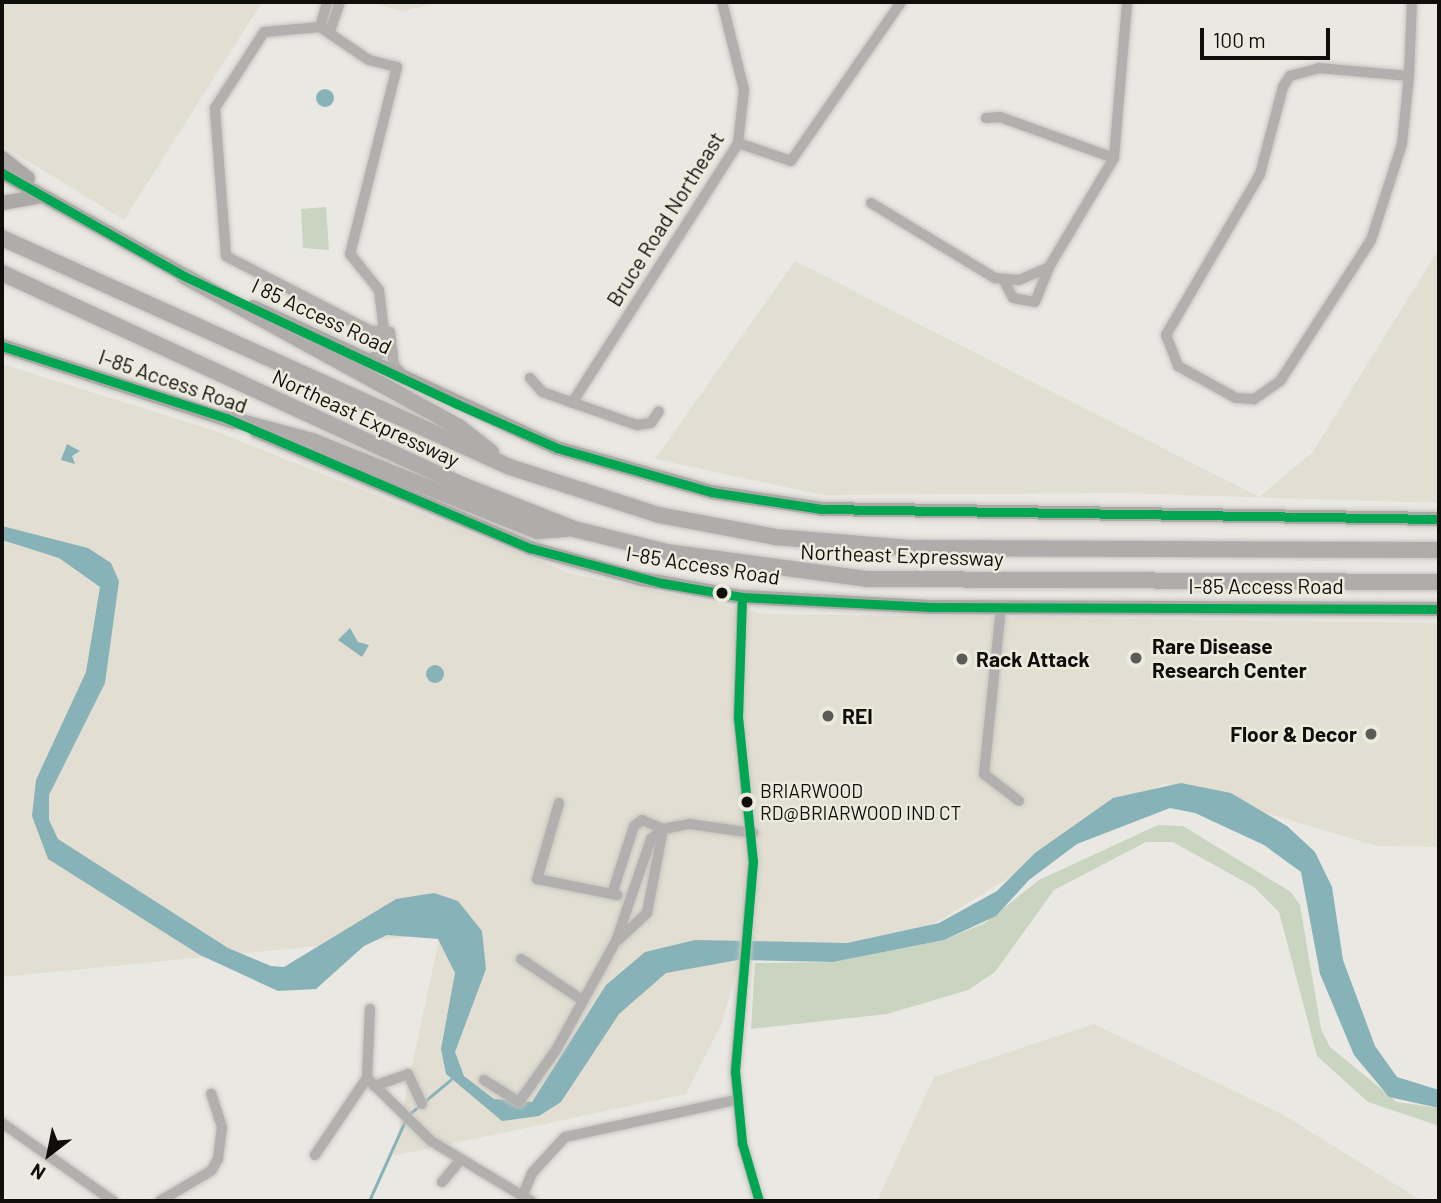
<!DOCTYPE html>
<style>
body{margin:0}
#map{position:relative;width:1441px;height:1203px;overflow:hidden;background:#eae8e2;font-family:Barlow,sans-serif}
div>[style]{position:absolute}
.built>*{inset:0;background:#e2ded1}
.green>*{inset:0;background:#cad5c1}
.water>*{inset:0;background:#87b3b8}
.round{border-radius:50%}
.stream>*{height:2.5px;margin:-1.25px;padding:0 1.25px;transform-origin:1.25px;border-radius:1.25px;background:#87b3b8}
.roads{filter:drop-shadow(0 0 2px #c6c4c0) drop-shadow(0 0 2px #c6c4c0)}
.minor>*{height:10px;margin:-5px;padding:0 5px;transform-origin:5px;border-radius:5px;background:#b2b0af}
.major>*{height:14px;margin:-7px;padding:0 7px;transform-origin:7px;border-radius:7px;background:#aba8a6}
.highway>*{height:16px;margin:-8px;padding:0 8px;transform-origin:8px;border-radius:8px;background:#afacab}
.bus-1>*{height:9px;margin:-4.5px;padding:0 4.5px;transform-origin:4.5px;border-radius:4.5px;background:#00a651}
.dots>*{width:19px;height:19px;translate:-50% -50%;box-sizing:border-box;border:4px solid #edeade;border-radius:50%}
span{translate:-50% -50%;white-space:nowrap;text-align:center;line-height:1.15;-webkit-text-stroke:5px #edeade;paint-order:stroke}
.bus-label{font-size:19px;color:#0f0e0a}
.left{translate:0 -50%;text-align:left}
.street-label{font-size:21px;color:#0f0e0a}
.poi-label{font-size:21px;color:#0f0e0a;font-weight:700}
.right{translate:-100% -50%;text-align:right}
.frame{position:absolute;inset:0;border:4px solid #0f0e0a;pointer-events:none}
.north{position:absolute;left:14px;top:1119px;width:70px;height:70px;-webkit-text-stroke:5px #edeade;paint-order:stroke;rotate:212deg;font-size:19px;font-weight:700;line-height:28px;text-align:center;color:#0f0e0a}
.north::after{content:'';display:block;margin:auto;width:24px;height:32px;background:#0f0e0a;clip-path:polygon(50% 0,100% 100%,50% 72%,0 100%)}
.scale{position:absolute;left:1200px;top:28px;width:130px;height:32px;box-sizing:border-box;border:4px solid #0f0e0a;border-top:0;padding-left:9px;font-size:21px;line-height:24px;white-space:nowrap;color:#0f0e0a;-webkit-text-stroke:5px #edeade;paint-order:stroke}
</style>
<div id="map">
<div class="built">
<i style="clip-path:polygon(2px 2px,262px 2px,124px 220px,2px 145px)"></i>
<i style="clip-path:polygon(368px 2px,442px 2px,403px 11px)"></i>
<i style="clip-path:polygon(1439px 249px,1439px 503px,1121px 493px,822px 495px,655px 459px,795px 261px,1259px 497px,1312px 453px)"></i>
<i style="clip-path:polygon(2px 364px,210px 429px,572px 574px,765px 614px,1439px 623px,1439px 847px,1377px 846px,1164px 783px,876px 959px,745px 940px,722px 1023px,686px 1094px,393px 1156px,440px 934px,2px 977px)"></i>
<i style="clip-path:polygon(1094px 1024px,1282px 1114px,1422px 1201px,877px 1201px,934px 1077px)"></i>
</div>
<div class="green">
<i style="clip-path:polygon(326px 207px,329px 250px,303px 248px,301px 209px)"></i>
<i style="clip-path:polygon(1158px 825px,1183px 826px,1291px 892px,1300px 905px,1321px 1029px,1330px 1047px,1397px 1102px,1439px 1108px,1439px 1126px,1368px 1102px,1317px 1056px,1279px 912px,1254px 887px,1173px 842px,1146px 842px,1054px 890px,995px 972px,968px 990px,887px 1014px,751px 1029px,755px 963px,833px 962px,944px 940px,985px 923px,1039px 880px)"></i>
</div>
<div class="water">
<i class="round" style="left:316px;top:89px;width:18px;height:18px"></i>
<i style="clip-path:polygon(67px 444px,80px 451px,72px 456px,75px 464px,61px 460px)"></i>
<i style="clip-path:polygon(2px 526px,88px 548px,111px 563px,119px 581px,105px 683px,49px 795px,49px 820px,58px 839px,228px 948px,271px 966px,284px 967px,396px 899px,434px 893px,458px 901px,482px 931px,486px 969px,455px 1052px,464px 1076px,494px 1099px,532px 1102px,606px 985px,645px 952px,695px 940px,847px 943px,939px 923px,997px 891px,1035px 853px,1113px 798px,1181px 783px,1231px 793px,1287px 826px,1315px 852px,1332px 887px,1343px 960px,1375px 1046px,1397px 1077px,1439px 1090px,1439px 1108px,1389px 1097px,1354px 1055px,1320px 974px,1301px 872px,1264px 845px,1195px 813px,1170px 808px,1077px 844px,1029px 880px,996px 916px,944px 940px,833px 962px,738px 960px,666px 973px,619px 1014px,561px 1102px,539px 1116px,502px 1121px,446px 1074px,441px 1049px,455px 973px,438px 939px,387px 935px,364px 946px,316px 989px,278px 991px,200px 955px,48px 859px,32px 816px,36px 780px,86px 672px,100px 587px,59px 558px,2px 540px)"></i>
<i style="clip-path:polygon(350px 628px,358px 642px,369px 645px,362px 657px,338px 640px)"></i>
<i class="round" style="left:426px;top:665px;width:18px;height:18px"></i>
</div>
<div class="stream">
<i style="left:424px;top:1102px;width:35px;rotate:-40deg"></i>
<i style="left:408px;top:1115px;width:14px;rotate:-39deg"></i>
<i style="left:369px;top:1201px;width:88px;rotate:-65.8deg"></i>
</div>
<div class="roads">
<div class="minor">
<i style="left:320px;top:27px;width:59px;rotate:34deg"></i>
<i style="left:369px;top:60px;width:29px;rotate:14deg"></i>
<i style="left:397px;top:67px;width:193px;rotate:104.1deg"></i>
<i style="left:350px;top:254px;width:46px;rotate:51.1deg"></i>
<i style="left:379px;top:290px;width:41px;rotate:83deg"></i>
<i style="left:384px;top:331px;width:13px;rotate:180deg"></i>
<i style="left:371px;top:331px;width:163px;rotate:-152.7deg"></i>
<i style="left:226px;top:256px;width:148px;rotate:-94.3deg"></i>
<i style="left:215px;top:108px;width:90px;rotate:-57.2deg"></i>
<i style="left:264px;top:32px;width:56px;rotate:-5.1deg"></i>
<i style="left:320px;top:27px;width:26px;rotate:-74deg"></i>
<i style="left:330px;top:31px;width:31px;rotate:-71deg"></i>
<i style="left:1319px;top:68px;width:90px;rotate:5.1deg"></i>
<i style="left:1409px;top:76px;width:68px;rotate:95.9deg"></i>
<i style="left:1402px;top:144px;width:101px;rotate:107.9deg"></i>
<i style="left:1371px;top:240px;width:168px;rotate:122.8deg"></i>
<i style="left:1280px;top:381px;width:32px;rotate:145deg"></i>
<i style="left:1254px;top:399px;width:18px;rotate:-177deg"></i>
<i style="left:1236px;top:398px;width:66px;rotate:-151.1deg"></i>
<i style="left:1178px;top:366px;width:33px;rotate:-111deg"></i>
<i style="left:1166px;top:335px;width:186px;rotate:-59.7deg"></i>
<i style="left:1260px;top:174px;width:90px;rotate:-75.2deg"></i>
<i style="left:1283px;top:87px;width:13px;rotate:-58deg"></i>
<i style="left:1290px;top:76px;width:30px;rotate:-15deg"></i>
<i style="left:1409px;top:76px;width:74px;rotate:-87.7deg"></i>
<i style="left:986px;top:118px;width:14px;rotate:-4deg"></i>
<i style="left:1000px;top:117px;width:121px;rotate:19.8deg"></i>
<i style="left:738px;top:143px;width:56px;rotate:18.8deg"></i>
<i style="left:791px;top:161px;width:193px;rotate:-55.3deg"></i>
<i style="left:871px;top:203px;width:145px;rotate:31.2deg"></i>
<i style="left:995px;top:278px;width:24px;rotate:5deg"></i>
<i style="left:1019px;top:280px;width:33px;rotate:-23deg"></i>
<i style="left:1049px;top:267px;width:127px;rotate:-59.2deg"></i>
<i style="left:1114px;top:158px;width:157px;rotate:-85.2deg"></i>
<i style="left:1003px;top:279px;width:21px;rotate:62deg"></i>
<i style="left:1013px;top:298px;width:22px;rotate:10deg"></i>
<i style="left:1035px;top:302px;width:38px;rotate:-68deg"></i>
<i style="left:369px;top:359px;width:19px;rotate:-25deg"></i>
<i style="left:386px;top:351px;width:20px;rotate:-96deg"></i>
<i style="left:384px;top:331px;width:6px;rotate:9deg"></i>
<i style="left:390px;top:332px;width:33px;rotate:83deg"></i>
<i style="left:394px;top:365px;width:12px;rotate:48deg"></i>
<i style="left:530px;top:378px;width:18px;rotate:49deg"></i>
<i style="left:542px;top:392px;width:101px;rotate:19.2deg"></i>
<i style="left:637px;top:425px;width:14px;rotate:-8deg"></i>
<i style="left:651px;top:423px;width:14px;rotate:-56deg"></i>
<i style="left:572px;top:403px;width:308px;rotate:-57.4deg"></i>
<i style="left:738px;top:143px;width:53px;rotate:-83.5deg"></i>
<i style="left:744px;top:90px;width:91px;rotate:-104deg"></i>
<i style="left:742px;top:597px;width:120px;rotate:91.9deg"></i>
<i style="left:738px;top:717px;width:145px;rotate:84.1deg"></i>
<i style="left:753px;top:861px;width:211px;rotate:94.9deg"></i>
<i style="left:735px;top:1071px;width:72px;rotate:84.4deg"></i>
<i style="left:742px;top:1143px;width:60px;rotate:73.7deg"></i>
<i style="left:1001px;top:607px;width:168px;rotate:95.8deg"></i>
<i style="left:984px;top:774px;width:44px;rotate:37.6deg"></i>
<i style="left:559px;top:803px;width:79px;rotate:106.1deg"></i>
<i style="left:537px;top:879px;width:82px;rotate:11.3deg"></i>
<i style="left:612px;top:894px;width:71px;rotate:-72.1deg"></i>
<i style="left:634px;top:826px;width:10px;rotate:-37deg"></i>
<i style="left:642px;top:820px;width:23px;rotate:23deg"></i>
<i style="left:663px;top:829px;width:86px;rotate:100.8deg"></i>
<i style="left:647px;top:913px;width:40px;rotate:137deg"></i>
<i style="left:521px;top:959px;width:73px;rotate:33.9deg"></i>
<i style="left:370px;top:1009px;width:69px;rotate:92.5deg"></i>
<i style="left:367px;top:1078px;width:90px;rotate:44.5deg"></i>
<i style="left:431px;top:1141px;width:117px;rotate:31deg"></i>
<i style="left:484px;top:1080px;width:41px;rotate:32.2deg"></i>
<i style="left:519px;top:1102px;width:64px;rotate:-54.6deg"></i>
<i style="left:556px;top:1050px;width:124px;rotate:-61.2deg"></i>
<i style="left:616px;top:941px;width:108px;rotate:-71.1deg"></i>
<i style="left:651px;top:839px;width:16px;rotate:-40deg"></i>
<i style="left:663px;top:829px;width:26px;rotate:-11deg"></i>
<i style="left:689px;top:824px;width:65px;rotate:8deg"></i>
<i style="left:374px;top:1086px;width:36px;rotate:-19deg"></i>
<i style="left:408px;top:1074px;width:33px;rotate:65deg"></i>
<i style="left:2px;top:1123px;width:136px;rotate:35.1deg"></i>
<i style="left:315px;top:1155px;width:93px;rotate:-56deg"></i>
<i style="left:442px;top:1182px;width:26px;rotate:-50deg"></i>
<i style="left:522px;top:1197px;width:26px;rotate:-67deg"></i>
<i style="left:532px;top:1173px;width:49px;rotate:-47.5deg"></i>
<i style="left:565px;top:1137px;width:175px;rotate:-12.2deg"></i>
<i style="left:160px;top:1201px;width:59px;rotate:-30.5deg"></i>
<i style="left:211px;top:1171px;width:14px;rotate:-60deg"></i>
<i style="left:218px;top:1159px;width:32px;rotate:-83deg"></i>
<i style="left:222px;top:1127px;width:35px;rotate:-108deg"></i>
</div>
<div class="major">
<i style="left:2px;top:158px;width:33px;rotate:38deg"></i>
<i style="left:2px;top:173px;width:219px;rotate:29.3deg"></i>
<i style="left:2px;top:203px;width:40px;rotate:-10deg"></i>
<i style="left:253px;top:307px;width:335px;rotate:24.9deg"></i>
<i style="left:557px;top:448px;width:160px;rotate:15.9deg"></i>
<i style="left:711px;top:492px;width:112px;rotate:8.7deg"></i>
<i style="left:822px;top:509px;width:617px;rotate:0.93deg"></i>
<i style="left:2px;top:346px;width:244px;rotate:18.1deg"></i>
<i style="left:256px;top:431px;width:298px;rotate:23.1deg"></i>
<i style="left:530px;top:548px;width:116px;rotate:15.5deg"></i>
<i style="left:642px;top:579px;width:102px;rotate:10.2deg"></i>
<i style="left:742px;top:597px;width:189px;rotate:3deg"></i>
<i style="left:931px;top:607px;width:508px;rotate:0.23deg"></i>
</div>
<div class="highway">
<i style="left:2px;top:238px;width:557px;rotate:24.27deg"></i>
<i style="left:510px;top:467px;width:157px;rotate:17.9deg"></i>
<i style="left:659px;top:515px;width:118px;rotate:10.7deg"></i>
<i style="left:775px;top:537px;width:135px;rotate:4.7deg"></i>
<i style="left:910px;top:548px;width:529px;rotate:0.22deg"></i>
<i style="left:2px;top:273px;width:507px;rotate:24.74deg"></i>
<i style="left:462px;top:485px;width:120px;rotate:21.4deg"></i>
<i style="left:574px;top:529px;width:96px;rotate:13.9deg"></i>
<i style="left:667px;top:552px;width:202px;rotate:7.7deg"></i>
<i style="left:867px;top:579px;width:572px;rotate:0.3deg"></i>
<i style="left:184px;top:276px;width:314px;rotate:28.8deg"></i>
<i style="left:459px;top:427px;width:41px;rotate:38deg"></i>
<i style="left:226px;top:418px;width:89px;rotate:15deg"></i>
<i style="left:312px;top:441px;width:242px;rotate:21.8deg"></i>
<i style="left:537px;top:531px;width:29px;rotate:-4deg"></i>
</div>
</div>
<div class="bus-1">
<i style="left:2px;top:173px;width:209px;rotate:29.5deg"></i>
<i style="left:184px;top:276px;width:302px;rotate:25.1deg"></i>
<i style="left:457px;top:404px;width:109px;rotate:23.7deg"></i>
<i style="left:557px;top:448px;width:160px;rotate:15.9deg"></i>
<i style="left:711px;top:492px;width:112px;rotate:8.7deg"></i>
<i style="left:822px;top:509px;width:617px;rotate:0.93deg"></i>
<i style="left:2px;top:346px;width:235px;rotate:17.8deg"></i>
<i style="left:226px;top:418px;width:331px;rotate:23.2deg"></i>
<i style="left:530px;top:548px;width:137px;rotate:14.9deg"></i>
<i style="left:662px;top:583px;width:81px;rotate:9.9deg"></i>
<i style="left:742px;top:597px;width:189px;rotate:3deg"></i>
<i style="left:931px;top:607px;width:508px;rotate:0.23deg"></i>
<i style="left:742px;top:597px;width:120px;rotate:91.9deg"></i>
<i style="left:738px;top:717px;width:145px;rotate:84.1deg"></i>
<i style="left:753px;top:861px;width:211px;rotate:94.9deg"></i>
<i style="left:735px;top:1071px;width:72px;rotate:84.4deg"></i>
<i style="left:742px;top:1143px;width:60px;rotate:73.7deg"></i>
</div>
<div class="dots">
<i style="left:722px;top:593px;background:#0f0e0a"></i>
<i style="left:1136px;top:658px;background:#5c5a56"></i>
<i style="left:962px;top:659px;background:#5c5a56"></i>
<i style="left:828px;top:716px;background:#5c5a56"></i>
<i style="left:1371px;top:734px;background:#5c5a56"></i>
<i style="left:747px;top:802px;background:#0f0e0a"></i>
</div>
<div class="bus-label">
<span class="left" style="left:760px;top:802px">BRIARWOOD<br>RD@BRIARWOOD IND CT</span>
</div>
<div class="street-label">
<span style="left:665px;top:219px;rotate:-58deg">Bruce Road Northeast</span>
<span style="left:322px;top:316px;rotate:25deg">I 85 Access Road</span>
<span style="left:173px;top:381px;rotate:19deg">I-85 Access Road</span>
<span style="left:366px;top:418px;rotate:25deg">Northeast Expressway</span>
<span style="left:902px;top:555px;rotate:2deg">Northeast Expressway</span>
<span style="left:703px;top:565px;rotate:9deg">I-85 Access Road</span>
<span style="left:1266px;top:586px">I-85 Access Road</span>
</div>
<div class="poi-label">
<span class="left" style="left:1152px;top:658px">Rare Disease<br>Research Center</span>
<span class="left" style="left:976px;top:659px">Rack Attack</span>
<span class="left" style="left:842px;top:716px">REI</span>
<span class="right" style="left:1357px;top:734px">Floor &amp; Decor</span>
</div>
<div class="frame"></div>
<div class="north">N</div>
<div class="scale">100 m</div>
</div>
